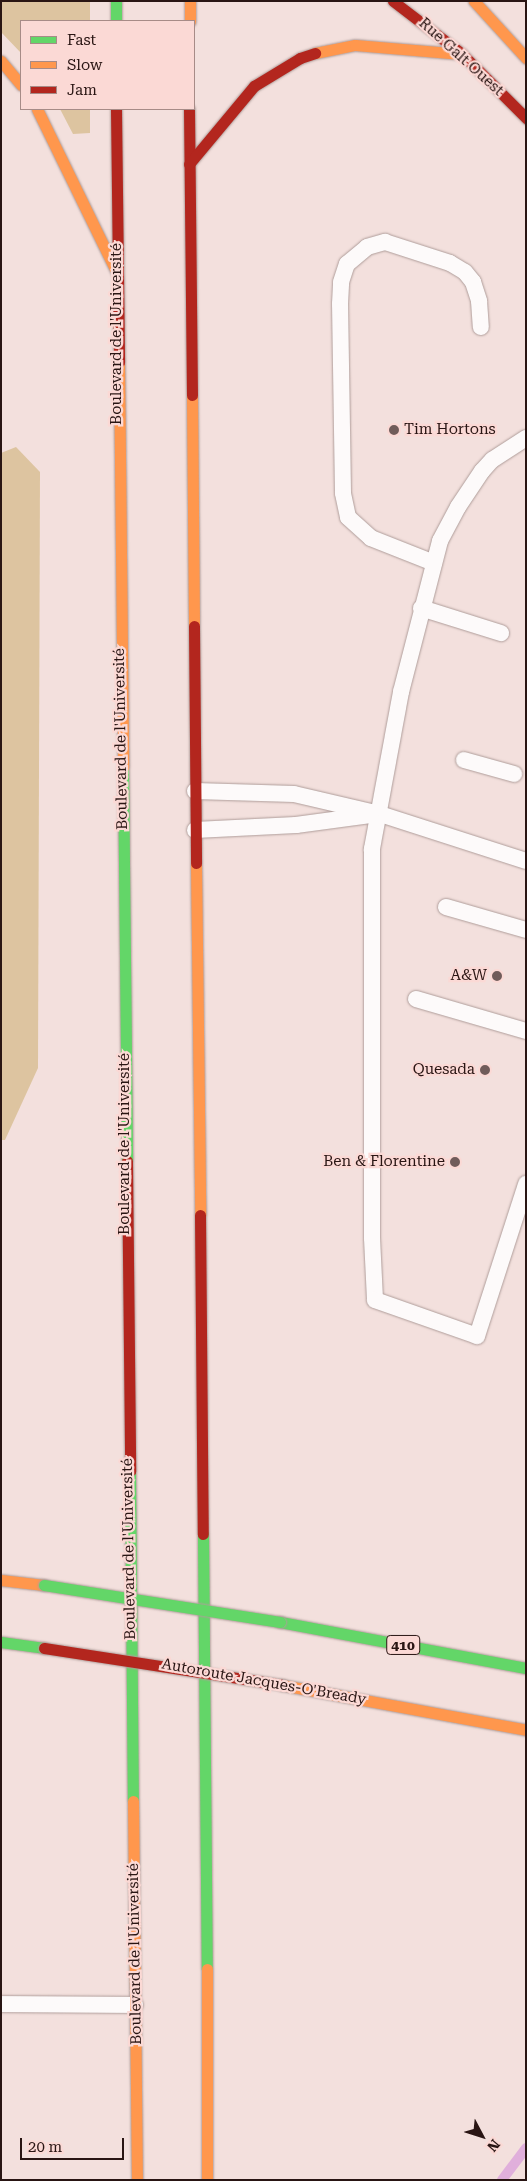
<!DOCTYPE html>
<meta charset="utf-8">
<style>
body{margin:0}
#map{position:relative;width:527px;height:2181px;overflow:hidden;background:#f3e0dd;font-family:"Roboto Serif",serif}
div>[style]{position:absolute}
.green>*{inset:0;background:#ddc4a0}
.stream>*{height:10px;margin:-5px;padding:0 5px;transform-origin:5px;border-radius:5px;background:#e0afdb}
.roads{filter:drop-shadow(0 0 1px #af9d9a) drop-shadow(0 0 1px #af9d9a)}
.lane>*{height:16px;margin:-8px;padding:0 8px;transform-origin:8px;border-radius:8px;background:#fdfafa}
.fast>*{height:11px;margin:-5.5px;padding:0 5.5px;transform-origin:5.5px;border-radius:5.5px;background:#63d668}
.slow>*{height:11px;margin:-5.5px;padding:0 5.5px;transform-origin:5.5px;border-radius:5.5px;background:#ff974d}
.jam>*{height:11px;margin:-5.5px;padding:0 5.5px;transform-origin:5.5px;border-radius:5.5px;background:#b3261e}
.bridges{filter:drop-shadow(0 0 1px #af9d9a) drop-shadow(0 0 1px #af9d9a)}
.fast-bridge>*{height:11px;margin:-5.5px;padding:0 5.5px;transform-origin:5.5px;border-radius:5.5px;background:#63d668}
.jam-bridge>*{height:11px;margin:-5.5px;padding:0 5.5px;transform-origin:5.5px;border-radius:5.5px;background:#b3261e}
.dots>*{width:14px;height:14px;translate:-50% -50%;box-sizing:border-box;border:2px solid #fbd9d5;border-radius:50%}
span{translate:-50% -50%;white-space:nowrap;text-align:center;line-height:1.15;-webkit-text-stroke:4.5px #fbd9d5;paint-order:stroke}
.shield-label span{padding:1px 4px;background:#fbd9d5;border:1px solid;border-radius:4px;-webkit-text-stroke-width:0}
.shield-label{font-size:14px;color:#291513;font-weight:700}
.street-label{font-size:15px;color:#291513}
.poi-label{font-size:15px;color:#291513}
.left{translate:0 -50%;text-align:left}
.right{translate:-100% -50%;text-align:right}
.frame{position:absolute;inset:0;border:2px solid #291513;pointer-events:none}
.legend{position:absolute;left:20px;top:20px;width:175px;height:90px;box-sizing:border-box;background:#fbd9d5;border:1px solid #a78b87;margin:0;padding:6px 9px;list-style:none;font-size:15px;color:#291513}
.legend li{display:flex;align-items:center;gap:10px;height:25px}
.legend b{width:25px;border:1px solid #a78b87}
.north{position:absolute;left:457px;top:2111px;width:50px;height:50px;-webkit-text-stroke:4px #fbd9d5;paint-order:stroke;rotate:130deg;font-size:14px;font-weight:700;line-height:20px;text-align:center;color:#291513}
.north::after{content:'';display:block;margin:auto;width:18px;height:22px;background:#291513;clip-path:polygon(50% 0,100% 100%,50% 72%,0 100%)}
.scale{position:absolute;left:20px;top:2138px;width:104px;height:22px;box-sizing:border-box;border:2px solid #291513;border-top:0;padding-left:6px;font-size:15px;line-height:18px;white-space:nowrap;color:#291513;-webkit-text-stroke:4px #fbd9d5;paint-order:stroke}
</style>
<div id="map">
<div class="green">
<i style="clip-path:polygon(1px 1px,90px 1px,90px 21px,21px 21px,21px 53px,1px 32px)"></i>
<i style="clip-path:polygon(60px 109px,90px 109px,90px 133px,73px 134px)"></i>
<i style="clip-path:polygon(16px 447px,40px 472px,38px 1068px,5px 1140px,1px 1140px,1px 453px)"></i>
</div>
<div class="stream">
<i style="left:502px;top:2180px;width:40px;rotate:-53deg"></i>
</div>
<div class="roads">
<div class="lane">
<i style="left:526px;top:438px;width:40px;rotate:147.1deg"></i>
<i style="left:492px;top:460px;width:15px;rotate:132deg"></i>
<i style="left:482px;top:471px;width:43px;rotate:123.7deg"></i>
<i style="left:458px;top:507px;width:38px;rotate:118deg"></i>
<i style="left:440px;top:541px;width:156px;rotate:104.5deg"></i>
<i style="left:401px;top:692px;width:160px;rotate:100.5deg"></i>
<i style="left:372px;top:849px;width:389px;rotate:90deg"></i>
<i style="left:372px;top:1238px;width:62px;rotate:87.2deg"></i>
<i style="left:375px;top:1300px;width:108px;rotate:19.4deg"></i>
<i style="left:477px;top:1336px;width:160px;rotate:-72.1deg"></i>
<i style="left:434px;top:563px;width:68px;rotate:-158.4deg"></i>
<i style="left:371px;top:538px;width:31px;rotate:-138deg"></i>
<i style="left:348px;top:517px;width:25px;rotate:-102deg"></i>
<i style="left:343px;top:493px;width:189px;rotate:-90.9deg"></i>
<i style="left:340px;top:304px;width:22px;rotate:-87deg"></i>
<i style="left:341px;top:282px;width:19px;rotate:-72deg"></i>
<i style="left:347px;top:264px;width:26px;rotate:-40deg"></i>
<i style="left:367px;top:247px;width:19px;rotate:-16deg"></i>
<i style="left:385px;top:242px;width:68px;rotate:17.9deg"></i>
<i style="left:450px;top:263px;width:17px;rotate:31deg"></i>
<i style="left:465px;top:272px;width:13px;rotate:51deg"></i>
<i style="left:473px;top:282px;width:20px;rotate:72deg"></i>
<i style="left:479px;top:301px;width:26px;rotate:86deg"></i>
<i style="left:421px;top:608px;width:84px;rotate:17.4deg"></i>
<i style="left:464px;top:760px;width:52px;rotate:15.6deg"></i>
<i style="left:195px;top:791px;width:99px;rotate:1.7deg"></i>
<i style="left:294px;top:794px;width:88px;rotate:13.1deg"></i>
<i style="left:380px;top:814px;width:153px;rotate:17.8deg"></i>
<i style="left:195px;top:830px;width:101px;rotate:-2.8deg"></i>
<i style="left:296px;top:825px;width:75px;rotate:-7.7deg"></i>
<i style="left:446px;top:907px;width:83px;rotate:16deg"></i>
<i style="left:416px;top:999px;width:115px;rotate:16.2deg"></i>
<i style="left:1px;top:2004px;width:134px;rotate:0.4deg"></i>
</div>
<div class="fast">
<i style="left:116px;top:1px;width:20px;rotate:90deg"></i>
<i style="left:123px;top:767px;width:394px;rotate:89.4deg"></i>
<i style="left:130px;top:1471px;width:330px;rotate:89.5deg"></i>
<i style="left:203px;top:1534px;width:435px;rotate:89.5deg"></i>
<i style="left:280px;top:1622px;width:250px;rotate:10.6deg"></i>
<i style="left:1px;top:1642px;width:43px;rotate:7.9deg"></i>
</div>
<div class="slow">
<i style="left:190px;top:1px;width:20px;rotate:90deg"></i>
<i style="left:474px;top:1px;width:77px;rotate:47.6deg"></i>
<i style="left:315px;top:53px;width:41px;rotate:-11.3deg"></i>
<i style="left:355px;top:45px;width:107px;rotate:4.8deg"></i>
<i style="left:1px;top:61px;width:31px;rotate:50deg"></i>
<i style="left:37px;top:109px;width:182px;rotate:64deg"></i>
<i style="left:119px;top:362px;width:405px;rotate:89.4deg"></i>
<i style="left:192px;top:395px;width:231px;rotate:89.5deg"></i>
<i style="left:196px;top:863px;width:352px;rotate:89.3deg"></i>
<i style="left:1px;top:1580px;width:43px;rotate:6.6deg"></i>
<i style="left:282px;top:1685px;width:248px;rotate:10.4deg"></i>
<i style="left:133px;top:1801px;width:379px;rotate:89.4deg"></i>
<i style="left:207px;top:2180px;width:211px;rotate:-90deg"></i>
</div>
<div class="jam">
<i style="left:393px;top:1px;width:87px;rotate:37.5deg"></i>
<i style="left:462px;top:54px;width:91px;rotate:45deg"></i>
<i style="left:116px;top:109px;width:253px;rotate:89.3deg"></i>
<i style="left:189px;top:109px;width:286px;rotate:89.4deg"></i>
<i style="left:189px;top:164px;width:102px;rotate:-50.2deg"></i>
<i style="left:254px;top:86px;width:54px;rotate:-31.3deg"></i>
<i style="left:300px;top:58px;width:16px;rotate:-18deg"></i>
<i style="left:194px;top:626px;width:237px;rotate:89.5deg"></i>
<i style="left:127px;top:1161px;width:310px;rotate:89.4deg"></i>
<i style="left:200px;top:1215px;width:319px;rotate:89.5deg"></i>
</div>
</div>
<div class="bridges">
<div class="fast-bridge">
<i style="left:44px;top:1585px;width:239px;rotate:8.9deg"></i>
</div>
<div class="jam-bridge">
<i style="left:44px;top:1648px;width:241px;rotate:8.8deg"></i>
</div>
</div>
<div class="dots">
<i style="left:394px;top:430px;background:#705c5a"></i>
<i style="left:497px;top:976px;background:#705c5a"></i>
<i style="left:485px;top:1070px;background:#705c5a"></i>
<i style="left:455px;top:1162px;background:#705c5a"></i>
</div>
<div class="shield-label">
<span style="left:403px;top:1645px">410</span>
</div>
<div class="street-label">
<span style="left:461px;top:57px;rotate:42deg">Rue Galt Ouest</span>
<span style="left:117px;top:334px;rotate:-90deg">Boulevard de l'Université</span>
<span style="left:121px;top:739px;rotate:-91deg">Boulevard de l'Université</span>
<span style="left:125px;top:1144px;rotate:-90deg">Boulevard de l'Université</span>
<span style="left:129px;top:1549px;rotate:-91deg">Boulevard de l'Université</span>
<span style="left:264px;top:1682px;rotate:10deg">Autoroute Jacques-O'Bready</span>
<span style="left:135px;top:1954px;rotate:-91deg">Boulevard de l'Université</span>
</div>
<div class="poi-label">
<span class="left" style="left:404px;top:430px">Tim Hortons</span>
<span class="right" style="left:487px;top:976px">A&amp;W</span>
<span class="right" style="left:475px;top:1070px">Quesada</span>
<span class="right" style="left:445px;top:1162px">Ben &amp; Florentine</span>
</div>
<div class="frame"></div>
<ul class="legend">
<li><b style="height:6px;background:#63d668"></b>Fast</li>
<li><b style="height:6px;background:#ff974d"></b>Slow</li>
<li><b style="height:6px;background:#b3261e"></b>Jam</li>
</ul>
<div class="north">N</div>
<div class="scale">20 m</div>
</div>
